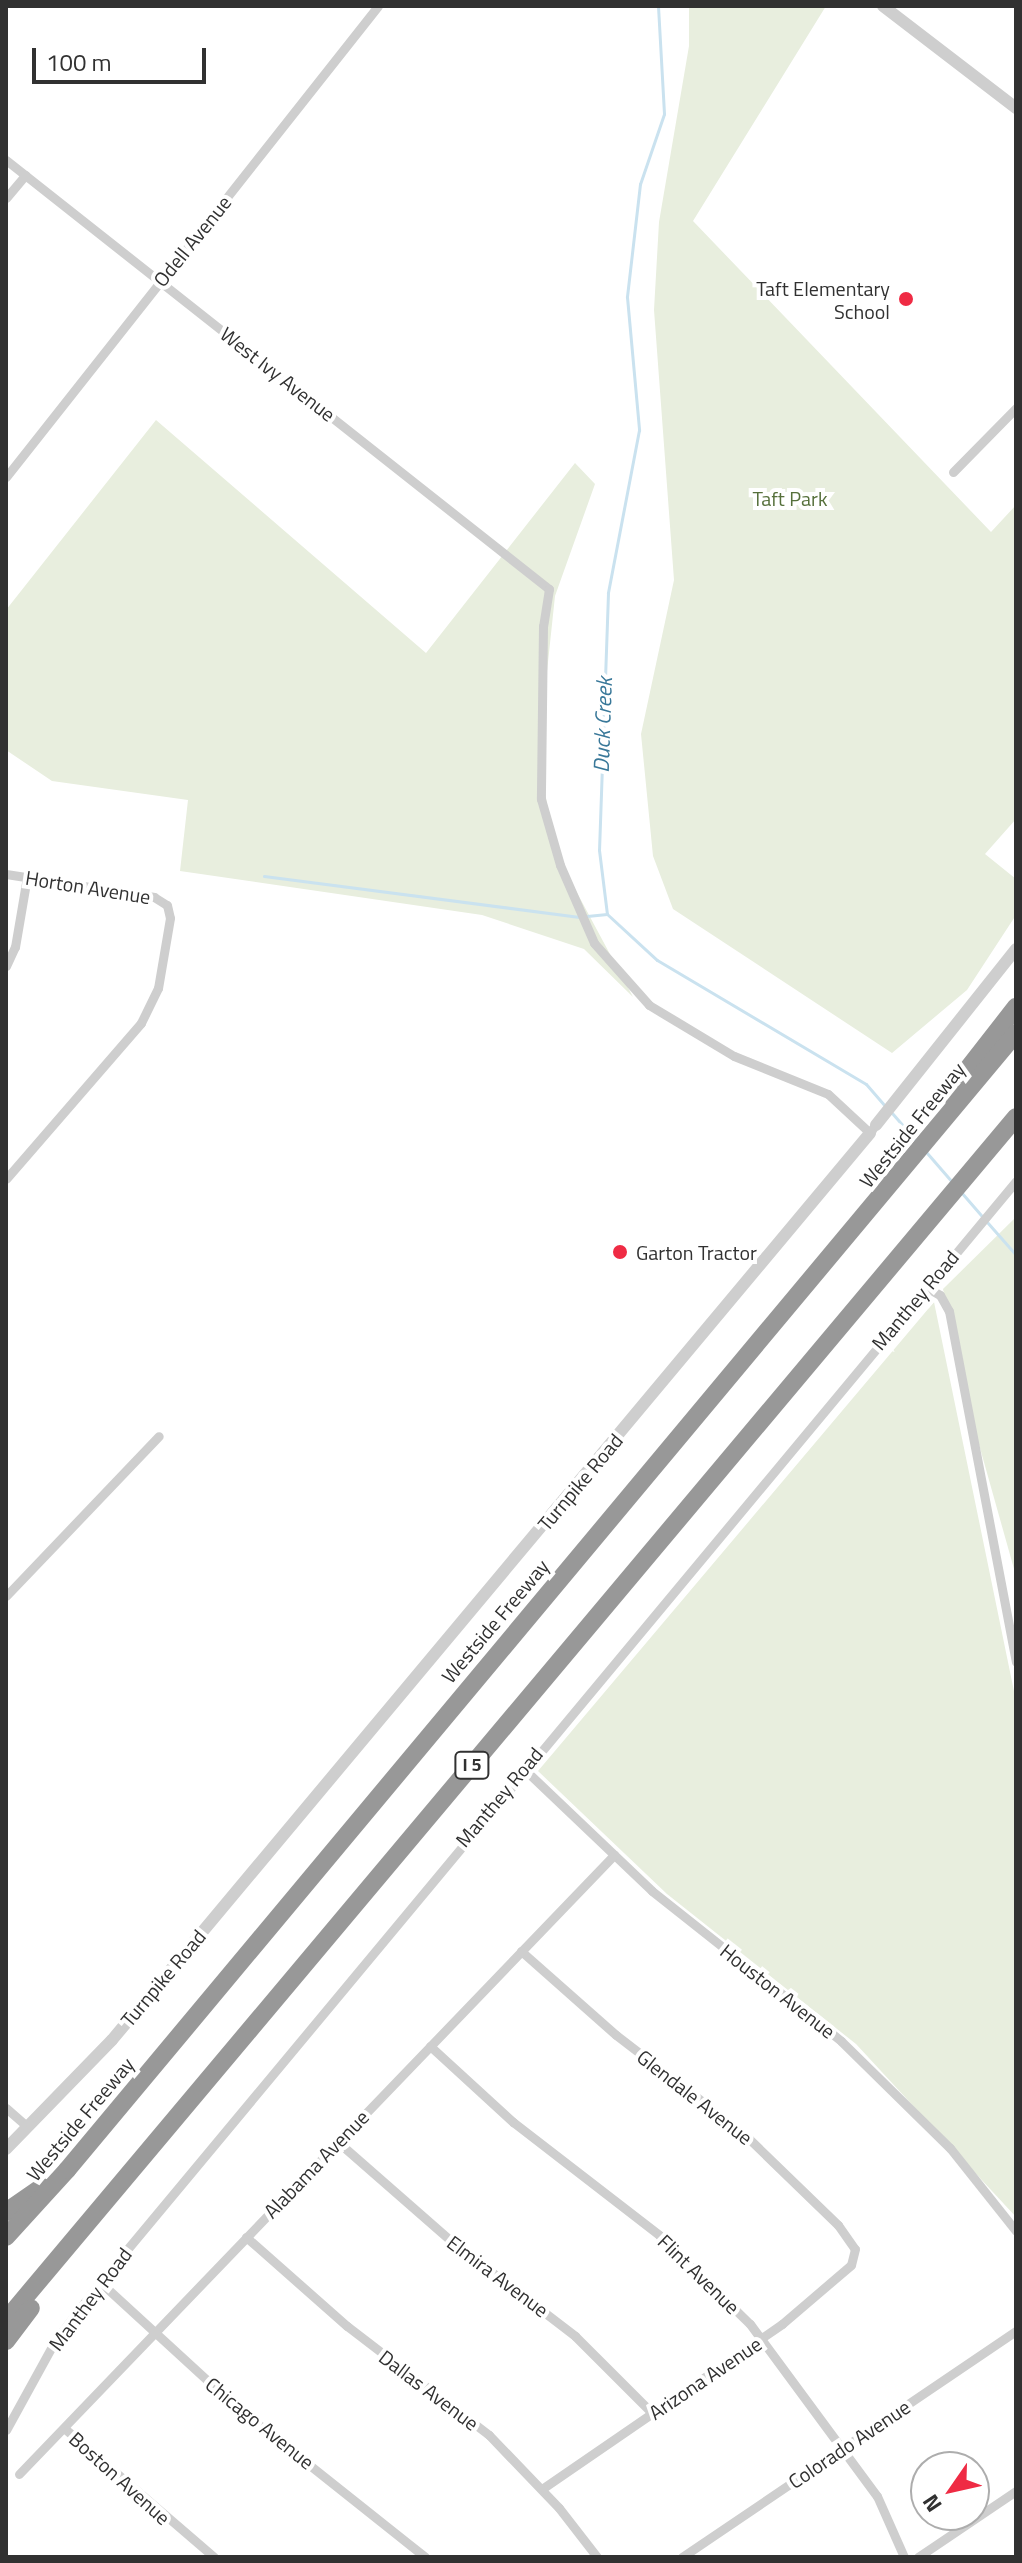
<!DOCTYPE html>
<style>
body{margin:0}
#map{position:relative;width:1022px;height:2563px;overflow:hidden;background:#fff;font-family:"Titillium Web",sans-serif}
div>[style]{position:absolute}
.green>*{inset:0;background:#e8eede}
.stream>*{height:3px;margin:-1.5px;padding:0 1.5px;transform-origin:1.5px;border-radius:1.5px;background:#cae2ef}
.minor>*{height:9px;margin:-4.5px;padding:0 4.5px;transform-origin:4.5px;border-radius:4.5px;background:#cecece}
.tertiary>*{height:12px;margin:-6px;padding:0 6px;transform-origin:6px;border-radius:6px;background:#cecece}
.motorway>*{height:18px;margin:-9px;padding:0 9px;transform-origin:9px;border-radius:9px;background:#989898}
.dots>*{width:22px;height:22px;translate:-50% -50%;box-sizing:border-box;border:4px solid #fff;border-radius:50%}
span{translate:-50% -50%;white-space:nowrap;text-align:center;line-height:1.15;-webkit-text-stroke:8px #fff;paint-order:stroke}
.shield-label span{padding:2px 6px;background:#fff;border:2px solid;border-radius:6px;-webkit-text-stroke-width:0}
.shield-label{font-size:18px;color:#313131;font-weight:700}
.street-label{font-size:20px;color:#313131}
.poi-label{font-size:20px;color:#313131}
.right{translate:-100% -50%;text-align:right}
.left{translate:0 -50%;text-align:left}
.park-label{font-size:20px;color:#56703b}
.water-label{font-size:22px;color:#397899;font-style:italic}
.frame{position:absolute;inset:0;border:8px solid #313131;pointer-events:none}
.north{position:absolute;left:910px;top:2451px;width:80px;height:80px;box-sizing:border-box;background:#fff;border:2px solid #adadad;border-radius:50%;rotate:236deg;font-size:22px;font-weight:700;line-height:32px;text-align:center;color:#313131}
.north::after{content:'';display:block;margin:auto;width:28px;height:36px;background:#ef2b44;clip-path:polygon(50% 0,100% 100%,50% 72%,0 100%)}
.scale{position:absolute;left:32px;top:48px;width:174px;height:36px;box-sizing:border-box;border:4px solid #313131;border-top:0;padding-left:10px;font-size:24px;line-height:28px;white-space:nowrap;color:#313131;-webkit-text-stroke:6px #fff;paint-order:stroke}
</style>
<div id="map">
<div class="green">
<i style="clip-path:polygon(689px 6px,826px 6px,693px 221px,991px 532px,1016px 505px,1016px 819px,985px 854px,1016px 879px,1016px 915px,967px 990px,892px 1053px,673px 909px,653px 856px,641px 734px,674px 580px,654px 310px,659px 222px,689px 46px)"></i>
<i style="clip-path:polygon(156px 420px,426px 653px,575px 463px,595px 484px,555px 596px,539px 747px,553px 848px,633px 997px,584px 949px,482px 915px,180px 871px,188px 800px,52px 781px,6px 750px,6px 610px)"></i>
<i style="clip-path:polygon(1016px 1217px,1016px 1576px,969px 1409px,943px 1289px)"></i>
<i style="clip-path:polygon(934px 1302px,1016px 1701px,1016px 2217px,856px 2044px,667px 1894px,538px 1771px)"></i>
</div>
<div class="stream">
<i style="left:658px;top:6px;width:108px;rotate:86.8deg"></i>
<i style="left:664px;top:114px;width:74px;rotate:108.9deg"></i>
<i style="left:640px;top:184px;width:114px;rotate:96.6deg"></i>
<i style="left:627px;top:297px;width:134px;rotate:84.8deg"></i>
<i style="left:639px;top:430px;width:166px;rotate:100.8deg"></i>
<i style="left:608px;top:593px;width:257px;rotate:92deg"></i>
<i style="left:599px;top:850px;width:64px;rotate:82.9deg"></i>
<i style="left:607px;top:914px;width:68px;rotate:42.6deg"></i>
<i style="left:657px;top:960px;width:243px;rotate:30.7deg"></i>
<i style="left:866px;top:1084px;width:32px;rotate:49deg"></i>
<i style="left:264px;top:876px;width:318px;rotate:7.4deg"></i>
<i style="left:587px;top:916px;width:20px;rotate:-6deg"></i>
<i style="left:892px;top:1113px;width:37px;rotate:49deg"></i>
<i style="left:927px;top:1153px;width:40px;rotate:49deg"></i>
<i style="left:961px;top:1192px;width:32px;rotate:49deg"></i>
<i style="left:987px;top:1222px;width:44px;rotate:48.7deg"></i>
</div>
<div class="minor">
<i style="left:6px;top:160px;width:692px;rotate:38.31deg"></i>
<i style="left:549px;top:589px;width:37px;rotate:99deg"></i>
<i style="left:543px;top:626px;width:173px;rotate:90.7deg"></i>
<i style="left:541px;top:799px;width:69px;rotate:73.9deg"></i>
<i style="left:560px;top:865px;width:85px;rotate:66.4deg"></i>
<i style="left:594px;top:943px;width:83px;rotate:48.4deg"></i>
<i style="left:649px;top:1005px;width:99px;rotate:31deg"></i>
<i style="left:734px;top:1056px;width:101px;rotate:22deg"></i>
<i style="left:828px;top:1094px;width:57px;rotate:42.9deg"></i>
<i style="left:870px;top:1133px;width:6px;rotate:-59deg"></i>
<i style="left:6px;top:198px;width:30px;rotate:-50deg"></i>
<i style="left:953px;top:472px;width:90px;rotate:-45.5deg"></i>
<i style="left:6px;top:477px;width:600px;rotate:-51.7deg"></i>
<i style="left:6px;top:874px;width:150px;rotate:8.8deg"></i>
<i style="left:154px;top:897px;width:15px;rotate:32deg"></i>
<i style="left:167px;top:905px;width:13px;rotate:77deg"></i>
<i style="left:170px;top:918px;width:71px;rotate:99.7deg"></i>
<i style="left:158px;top:988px;width:39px;rotate:116deg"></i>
<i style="left:141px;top:1023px;width:206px;rotate:130.9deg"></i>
<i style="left:6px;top:966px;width:21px;rotate:-65deg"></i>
<i style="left:15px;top:947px;width:71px;rotate:-80.3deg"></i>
<i style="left:926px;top:1287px;width:16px;rotate:30deg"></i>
<i style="left:940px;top:1295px;width:18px;rotate:61deg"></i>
<i style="left:949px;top:1311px;width:357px;rotate:79.2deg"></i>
<i style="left:6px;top:1596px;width:221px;rotate:-46.3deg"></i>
<i style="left:523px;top:1768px;width:178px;rotate:43.6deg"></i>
<i style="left:652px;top:1891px;width:241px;rotate:38.4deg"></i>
<i style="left:841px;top:2041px;width:153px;rotate:44.5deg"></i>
<i style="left:950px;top:2148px;width:106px;rotate:51.5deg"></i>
<i style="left:521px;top:1951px;width:127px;rotate:41.5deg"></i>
<i style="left:616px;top:2035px;width:159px;rotate:37.6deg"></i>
<i style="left:742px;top:2132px;width:134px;rotate:44.1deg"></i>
<i style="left:838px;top:2225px;width:29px;rotate:55deg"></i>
<i style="left:855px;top:2249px;width:16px;rotate:104deg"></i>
<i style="left:851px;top:2265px;width:91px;rotate:139.5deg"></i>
<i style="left:782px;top:2324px;width:291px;rotate:145.5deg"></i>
<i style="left:430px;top:2046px;width:113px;rotate:42.5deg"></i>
<i style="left:513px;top:2122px;width:185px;rotate:37.7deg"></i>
<i style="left:659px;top:2235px;width:127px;rotate:44.4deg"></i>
<i style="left:750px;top:2324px;width:214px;rotate:53.6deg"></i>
<i style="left:877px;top:2496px;width:67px;rotate:66.1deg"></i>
<i style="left:6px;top:2108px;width:29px;rotate:41deg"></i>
<i style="left:338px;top:2142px;width:149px;rotate:41.2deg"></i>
<i style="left:450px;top:2240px;width:158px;rotate:37.5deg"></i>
<i style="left:575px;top:2336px;width:110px;rotate:45deg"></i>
<i style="left:246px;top:2237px;width:135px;rotate:41.4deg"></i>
<i style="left:347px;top:2326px;width:179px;rotate:37.5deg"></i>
<i style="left:489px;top:2435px;width:101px;rotate:46.2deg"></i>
<i style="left:559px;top:2508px;width:62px;rotate:52.2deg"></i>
<i style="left:100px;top:2282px;width:182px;rotate:42.5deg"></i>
<i style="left:234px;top:2405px;width:244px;rotate:38.5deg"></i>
<i style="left:64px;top:2428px;width:198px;rotate:40.7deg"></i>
<i style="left:6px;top:2430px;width:102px;rotate:-61.2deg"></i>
<i style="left:55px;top:2341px;width:74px;rotate:-52.7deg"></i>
<i style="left:100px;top:2282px;width:1432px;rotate:-50.24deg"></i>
<i style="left:19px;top:2474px;width:859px;rotate:-46.13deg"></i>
<i style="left:682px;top:2557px;width:403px;rotate:-34.1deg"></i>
<i style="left:918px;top:2557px;width:118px;rotate:-34deg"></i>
</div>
<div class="tertiary">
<i style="left:883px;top:6px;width:168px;rotate:37.5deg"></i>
<i style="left:876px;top:1125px;width:225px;rotate:-51.5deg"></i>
<i style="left:6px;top:2149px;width:152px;rotate:-45.8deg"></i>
<i style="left:112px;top:2040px;width:1182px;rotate:-50.11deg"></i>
</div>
<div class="motorway">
<i style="left:954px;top:1100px;width:25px;rotate:-72deg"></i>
<i style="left:962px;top:1076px;width:88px;rotate:-52deg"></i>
<i style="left:6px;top:2212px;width:44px;rotate:-34.8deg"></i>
<i style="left:6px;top:2237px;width:91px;rotate:-47.7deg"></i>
<i style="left:67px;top:2170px;width:1481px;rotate:-50.15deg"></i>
<i style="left:6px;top:2320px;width:1571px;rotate:-49.98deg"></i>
<i style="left:6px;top:2341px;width:41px;rotate:-52.9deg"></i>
</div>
<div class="dots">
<i style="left:906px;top:299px;background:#ef2b44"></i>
<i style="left:620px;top:1252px;background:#ef2b44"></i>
</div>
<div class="shield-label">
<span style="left:472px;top:1765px">I 5</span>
</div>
<div class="street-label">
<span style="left:192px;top:241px;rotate:-51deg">Odell Avenue</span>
<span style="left:278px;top:374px;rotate:38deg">West Ivy Avenue</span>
<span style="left:88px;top:887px;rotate:9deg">Horton Avenue</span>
<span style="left:912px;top:1125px;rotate:-51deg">Westside Freeway</span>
<span style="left:915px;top:1300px;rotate:-50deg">Manthey Road</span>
<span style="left:580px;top:1482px;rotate:-50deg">Turnpike Road</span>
<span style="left:495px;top:1621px;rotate:-50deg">Westside Freeway</span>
<span style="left:499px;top:1797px;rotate:-50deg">Manthey Road</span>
<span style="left:163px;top:1978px;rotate:-50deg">Turnpike Road</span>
<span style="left:778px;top:1991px;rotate:38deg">Houston Avenue</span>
<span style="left:695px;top:2097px;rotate:38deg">Glendale Avenue</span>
<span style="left:80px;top:2119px;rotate:-50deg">Westside Freeway</span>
<span style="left:316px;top:2164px;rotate:-46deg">Alabama Avenue</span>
<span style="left:699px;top:2274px;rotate:44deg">Flint Avenue</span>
<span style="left:498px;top:2276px;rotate:37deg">Elmira Avenue</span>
<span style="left:90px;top:2299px;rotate:-53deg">Manthey Road</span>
<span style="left:705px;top:2378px;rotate:-34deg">Arizona Avenue</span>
<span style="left:429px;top:2390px;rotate:37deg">Dallas Avenue</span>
<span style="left:260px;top:2423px;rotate:39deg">Chicago Avenue</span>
<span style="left:849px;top:2444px;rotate:-34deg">Colorado Avenue</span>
<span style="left:120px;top:2478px;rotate:42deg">Boston Avenue</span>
</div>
<div class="poi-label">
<span class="right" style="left:890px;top:300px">Taft Elementary<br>School</span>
<span class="left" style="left:636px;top:1252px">Garton Tractor</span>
</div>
<div class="park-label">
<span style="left:790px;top:498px">Taft Park</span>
</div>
<div class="water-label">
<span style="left:603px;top:725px;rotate:-88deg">Duck Creek</span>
</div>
<div class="frame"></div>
<div class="north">N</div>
<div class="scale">100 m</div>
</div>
